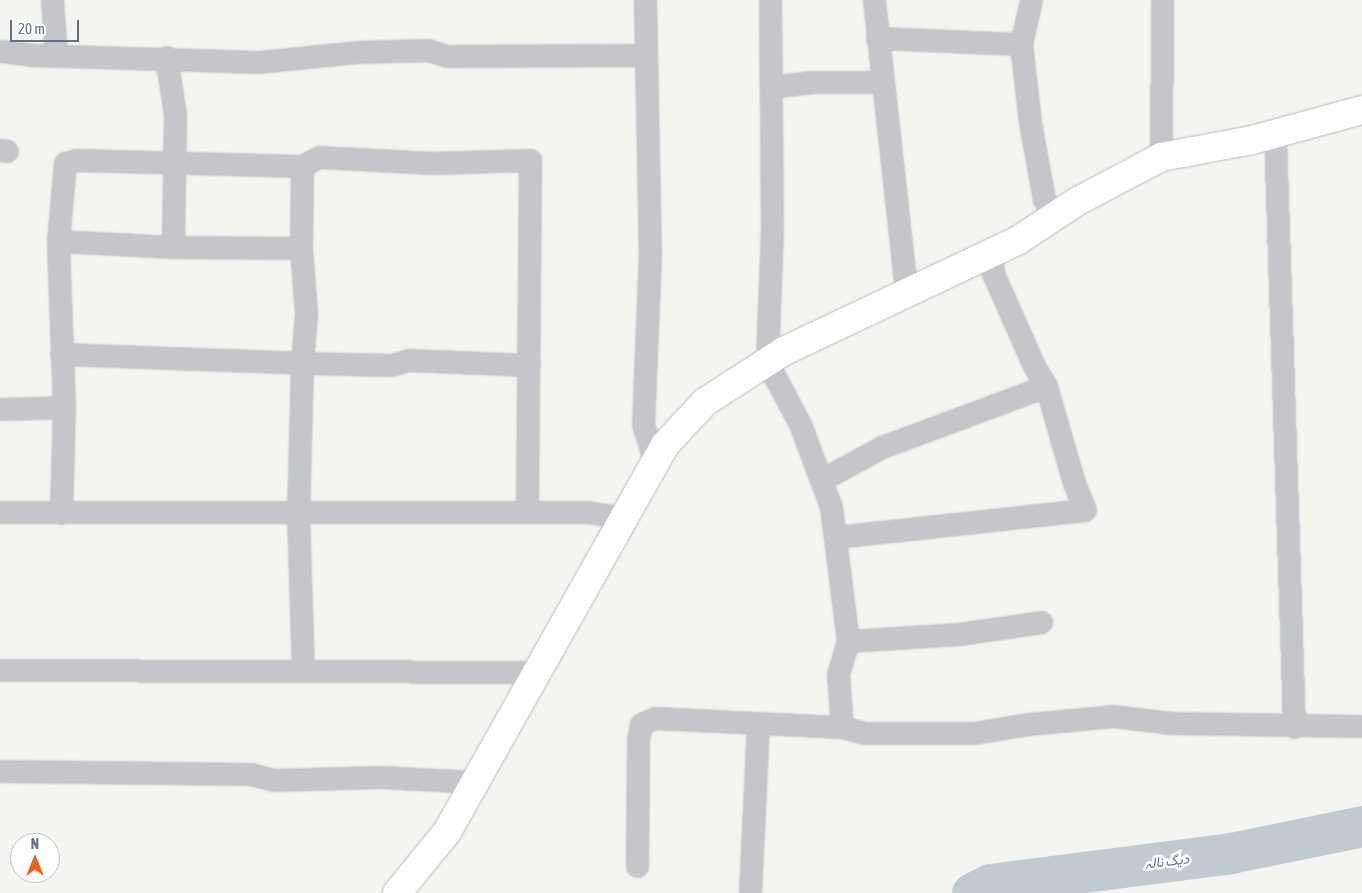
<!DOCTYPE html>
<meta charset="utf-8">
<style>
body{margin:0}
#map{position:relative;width:1362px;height:893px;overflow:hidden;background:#f4f5f0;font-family:"Asap Condensed",Vazirmatn,sans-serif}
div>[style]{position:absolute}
.river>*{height:41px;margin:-20.5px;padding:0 20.5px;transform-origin:20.5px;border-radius:20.5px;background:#c1cad1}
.roads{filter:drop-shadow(0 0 1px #b8bbc0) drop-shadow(0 0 1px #b8bbc0)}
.street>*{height:21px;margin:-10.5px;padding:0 10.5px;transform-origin:10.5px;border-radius:10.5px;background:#c4c6ca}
.secondary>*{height:28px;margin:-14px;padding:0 14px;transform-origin:14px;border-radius:14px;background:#fff}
span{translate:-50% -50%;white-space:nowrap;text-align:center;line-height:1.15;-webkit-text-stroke:5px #fff;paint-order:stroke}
.water-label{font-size:14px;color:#627988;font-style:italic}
.north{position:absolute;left:10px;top:833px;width:50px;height:50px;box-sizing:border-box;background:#fff;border:1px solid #c0c6cd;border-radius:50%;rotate:0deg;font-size:14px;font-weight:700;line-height:20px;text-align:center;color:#627083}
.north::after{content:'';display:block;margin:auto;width:18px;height:22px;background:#ed6217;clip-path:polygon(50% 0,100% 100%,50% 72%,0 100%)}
.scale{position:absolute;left:10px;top:20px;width:69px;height:22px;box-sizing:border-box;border:2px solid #627083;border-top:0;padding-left:6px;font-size:15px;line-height:18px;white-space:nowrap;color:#627083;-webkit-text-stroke:4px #fff;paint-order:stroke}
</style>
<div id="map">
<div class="river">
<i style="left:972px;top:893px;width:20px;rotate:-27deg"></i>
<i style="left:990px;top:884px;width:243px;rotate:-7.3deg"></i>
<i style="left:1231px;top:853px;width:134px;rotate:-11.6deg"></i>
</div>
<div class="roads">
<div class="street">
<i style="left:52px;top:0;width:56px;rotate:85.9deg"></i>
<i style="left:645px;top:0;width:252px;rotate:88.9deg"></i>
<i style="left:650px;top:252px;width:172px;rotate:92.3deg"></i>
<i style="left:643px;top:424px;width:41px;rotate:72.9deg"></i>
<i style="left:770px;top:0;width:229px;rotate:89.5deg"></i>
<i style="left:772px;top:229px;width:133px;rotate:92.2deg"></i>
<i style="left:767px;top:362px;width:70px;rotate:62deg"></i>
<i style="left:800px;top:424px;width:89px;rotate:69.5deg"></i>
<i style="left:831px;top:507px;width:135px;rotate:82.8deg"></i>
<i style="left:848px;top:641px;width:34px;rotate:107deg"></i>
<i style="left:838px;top:674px;width:53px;rotate:85.7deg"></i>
<i style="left:874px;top:0;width:294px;rotate:83.7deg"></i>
<i style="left:1031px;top:0;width:45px;rotate:102.8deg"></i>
<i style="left:1021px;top:44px;width:79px;rotate:83.4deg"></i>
<i style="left:1030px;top:122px;width:79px;rotate:79.8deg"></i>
<i style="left:1044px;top:200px;width:19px;rotate:47deg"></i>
<i style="left:877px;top:38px;width:144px;rotate:2.4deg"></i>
<i style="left:0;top:51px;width:33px;rotate:7deg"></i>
<i style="left:33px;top:55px;width:226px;rotate:1.8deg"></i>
<i style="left:259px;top:62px;width:100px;rotate:-5.8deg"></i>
<i style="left:358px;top:52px;width:70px;rotate:-1.6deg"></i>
<i style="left:428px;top:50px;width:19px;rotate:18deg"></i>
<i style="left:446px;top:56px;width:199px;rotate:-0.3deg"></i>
<i style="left:166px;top:57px;width:58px;rotate:81deg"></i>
<i style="left:175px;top:114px;width:133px;rotate:90.9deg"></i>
<i style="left:771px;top:87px;width:41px;rotate:-7deg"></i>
<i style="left:812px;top:82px;width:70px"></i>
<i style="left:1275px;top:134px;width:593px;rotate:88.16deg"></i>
<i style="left:0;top:150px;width:7px;rotate:8deg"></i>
<i style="left:1161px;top:157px;width:157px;rotate:-89.6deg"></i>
<i style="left:302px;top:166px;width:82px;rotate:90.7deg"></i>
<i style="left:301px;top:248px;width:65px;rotate:85.6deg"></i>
<i style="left:306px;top:313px;width:50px;rotate:94.6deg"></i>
<i style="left:302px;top:363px;width:151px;rotate:91.5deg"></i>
<i style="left:298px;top:514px;width:156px;rotate:88.2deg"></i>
<i style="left:58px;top:241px;width:115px;rotate:3deg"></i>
<i style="left:173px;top:247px;width:128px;rotate:0.4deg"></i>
<i style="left:61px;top:354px;width:241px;rotate:2.1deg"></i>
<i style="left:302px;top:363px;width:89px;rotate:1.3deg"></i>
<i style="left:391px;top:365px;width:19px;rotate:-16deg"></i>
<i style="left:409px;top:360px;width:120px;rotate:2.4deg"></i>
<i style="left:0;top:409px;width:64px;rotate:-1.8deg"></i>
<i style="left:823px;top:479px;width:67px;rotate:-28.5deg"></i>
<i style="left:882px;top:447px;width:175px;rotate:-20.4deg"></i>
<i style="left:0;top:512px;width:587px"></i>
<i style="left:587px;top:512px;width:38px;rotate:9deg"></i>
<i style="left:61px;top:513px;width:106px;rotate:-88.4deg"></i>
<i style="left:64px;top:407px;width:166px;rotate:-92.1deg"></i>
<i style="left:58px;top:241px;width:78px;rotate:-84.9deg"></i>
<i style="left:65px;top:163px;width:11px;rotate:-15deg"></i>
<i style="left:76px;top:160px;width:226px;rotate:1.5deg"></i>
<i style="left:302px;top:166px;width:19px;rotate:-28deg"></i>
<i style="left:319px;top:157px;width:114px;rotate:3deg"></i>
<i style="left:433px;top:163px;width:97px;rotate:-1.8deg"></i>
<i style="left:530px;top:160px;width:352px;rotate:90.5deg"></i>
<i style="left:836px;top:537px;width:250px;rotate:-6.2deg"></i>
<i style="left:1085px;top:510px;width:29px;rotate:-112deg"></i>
<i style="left:1074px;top:483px;width:101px;rotate:-106.1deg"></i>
<i style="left:1046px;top:386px;width:21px;rotate:-121deg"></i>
<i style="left:1035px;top:368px;width:104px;rotate:-113.9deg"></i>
<i style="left:993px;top:273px;width:20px;rotate:-96deg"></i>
<i style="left:848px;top:641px;width:111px;rotate:-3.6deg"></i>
<i style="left:959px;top:634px;width:83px;rotate:-8.3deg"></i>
<i style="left:0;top:670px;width:537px;rotate:0.21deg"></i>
<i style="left:0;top:771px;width:251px;rotate:0.7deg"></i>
<i style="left:251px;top:774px;width:23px;rotate:15deg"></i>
<i style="left:273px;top:780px;width:108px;rotate:-1.6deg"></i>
<i style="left:381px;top:777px;width:94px;rotate:3deg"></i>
<i style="left:637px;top:866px;width:126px;rotate:-89.5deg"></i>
<i style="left:638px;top:740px;width:16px;rotate:-79deg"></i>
<i style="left:641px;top:724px;width:15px;rotate:-23deg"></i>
<i style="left:655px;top:718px;width:187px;rotate:2.8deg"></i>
<i style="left:842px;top:727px;width:23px;rotate:15deg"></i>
<i style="left:864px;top:733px;width:110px"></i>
<i style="left:974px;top:733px;width:56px;rotate:-9.3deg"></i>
<i style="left:1029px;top:724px;width:84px;rotate:-5.4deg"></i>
<i style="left:1113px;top:716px;width:58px;rotate:6.9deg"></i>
<i style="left:1171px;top:723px;width:191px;rotate:0.9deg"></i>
<i style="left:750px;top:893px;width:169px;rotate:-87.3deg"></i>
</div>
<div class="secondary">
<i style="left:397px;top:893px;width:79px;rotate:-50.7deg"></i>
<i style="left:447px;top:832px;width:444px;rotate:-60.6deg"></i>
<i style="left:665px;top:445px;width:59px;rotate:-47.1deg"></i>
<i style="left:705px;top:402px;width:94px;rotate:-32.8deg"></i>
<i style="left:784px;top:351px;width:258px;rotate:-25.3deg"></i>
<i style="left:1017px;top:241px;width:73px;rotate:-33.3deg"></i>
<i style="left:1078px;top:201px;width:94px;rotate:-27.9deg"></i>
<i style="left:1161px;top:157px;width:93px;rotate:-10.6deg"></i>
<i style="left:1252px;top:140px;width:114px;rotate:-15.3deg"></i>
</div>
</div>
<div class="water-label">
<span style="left:1167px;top:861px;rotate:-7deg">دیگ نالہ</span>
</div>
<div class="north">N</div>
<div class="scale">20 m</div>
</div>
